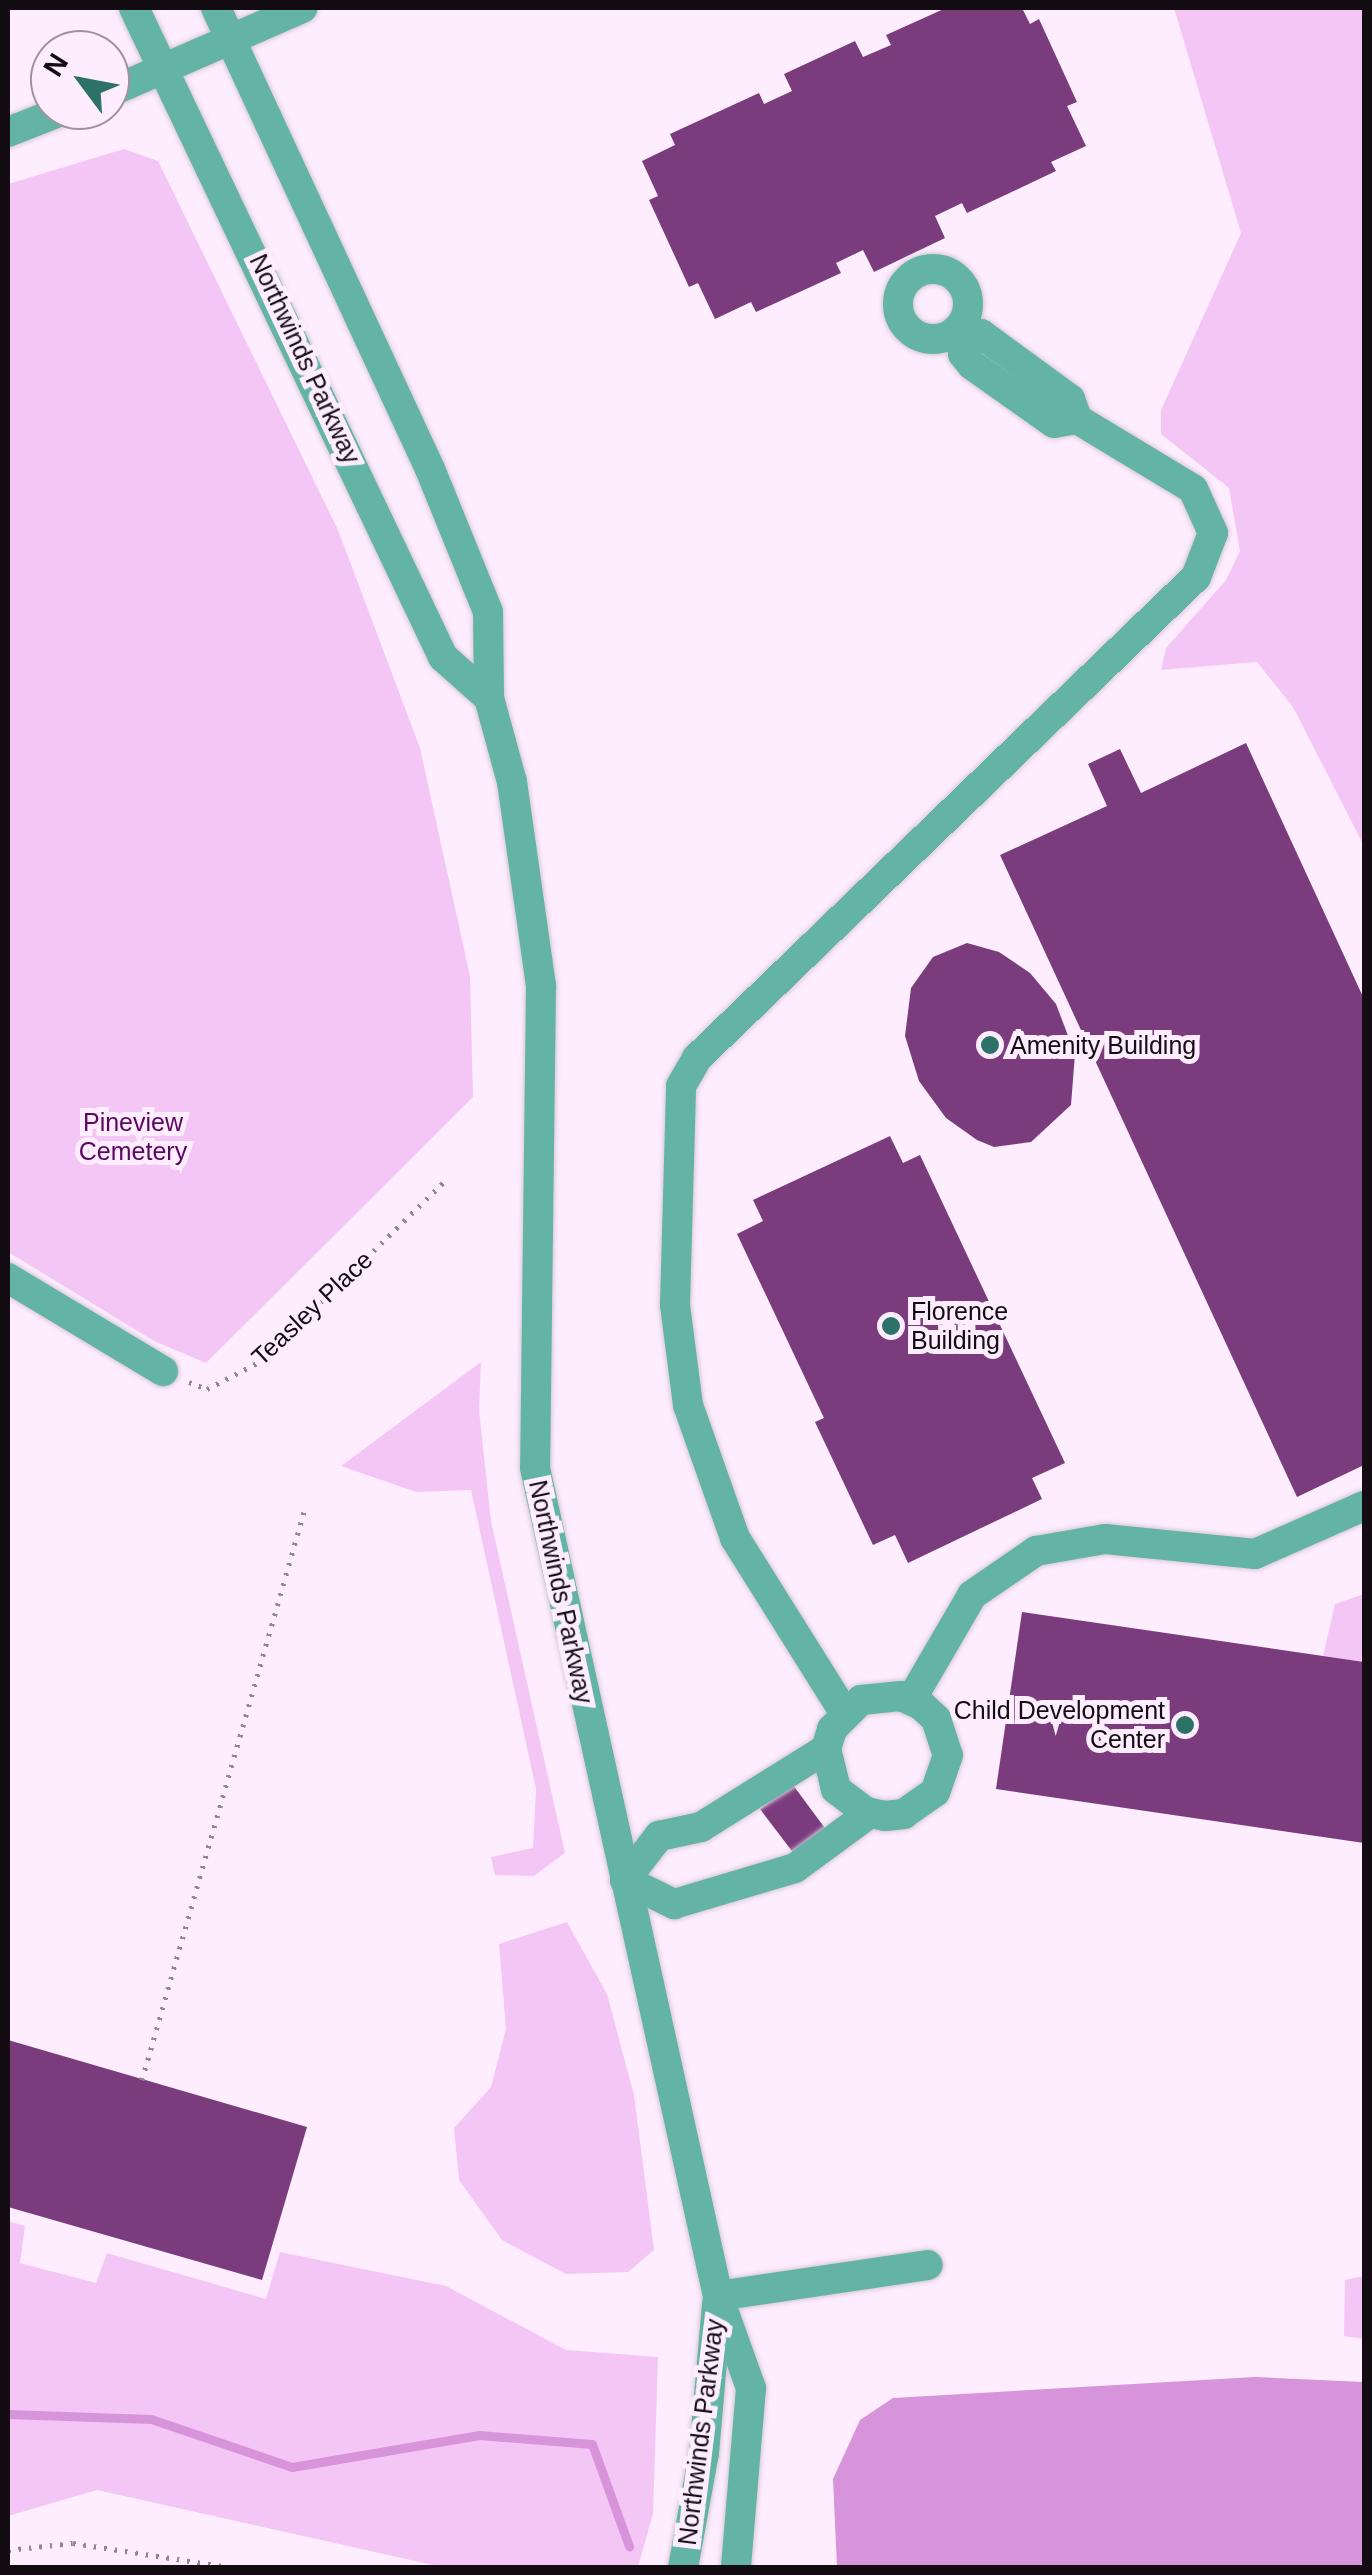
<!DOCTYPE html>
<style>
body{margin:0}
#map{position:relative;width:1372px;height:2575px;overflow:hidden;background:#fdedfe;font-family:Helvetica,sans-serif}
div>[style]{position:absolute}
.green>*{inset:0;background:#f4c6f6}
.water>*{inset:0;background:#d894db}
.stream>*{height:9px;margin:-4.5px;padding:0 4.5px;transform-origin:4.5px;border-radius:4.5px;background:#d894db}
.building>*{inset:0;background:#7a3c7d}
.path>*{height:5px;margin-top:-2.5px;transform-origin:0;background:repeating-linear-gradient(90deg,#918692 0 2.5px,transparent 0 10.5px)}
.roads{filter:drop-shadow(0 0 2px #d8c9d8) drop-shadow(0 0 2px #d8c9d8)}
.minor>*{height:30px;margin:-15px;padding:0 15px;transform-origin:15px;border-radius:15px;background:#63b4a7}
.minor>.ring{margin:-15px;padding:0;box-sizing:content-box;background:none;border:30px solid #63b4a7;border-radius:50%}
.dots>*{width:28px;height:28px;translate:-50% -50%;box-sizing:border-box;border:5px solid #fdedfe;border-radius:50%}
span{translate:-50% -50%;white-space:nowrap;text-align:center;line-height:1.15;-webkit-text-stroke:10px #fdedfe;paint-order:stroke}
.street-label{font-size:25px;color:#130c13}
.poi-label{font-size:25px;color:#130c13}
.left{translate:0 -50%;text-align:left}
.right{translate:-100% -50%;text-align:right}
.park-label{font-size:25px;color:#5c0662}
.frame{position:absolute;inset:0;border:10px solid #130c13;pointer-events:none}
.north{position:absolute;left:30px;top:30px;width:100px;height:100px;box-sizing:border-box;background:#fdedfe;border:2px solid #9f93a0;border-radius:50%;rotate:302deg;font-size:28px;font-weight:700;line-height:40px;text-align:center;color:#130c13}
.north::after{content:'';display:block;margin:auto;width:35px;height:45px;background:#2c7268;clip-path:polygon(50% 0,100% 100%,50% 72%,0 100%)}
</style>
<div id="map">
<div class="green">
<i style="clip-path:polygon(1174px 8px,1364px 8px,1364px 846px,1293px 707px,1257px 662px,1161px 670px,1166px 648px,1226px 580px,1240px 551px,1229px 488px,1161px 434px,1161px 410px,1241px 233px)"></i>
<i style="clip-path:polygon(124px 149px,158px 161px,338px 530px,420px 748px,470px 976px,473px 1097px,206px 1363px,154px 1341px,8px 1252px,8px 184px)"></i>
<i style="clip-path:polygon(481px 1362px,479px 1410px,491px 1521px,565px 1853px,534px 1876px,495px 1875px,491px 1857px,533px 1848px,536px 1789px,471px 1490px,416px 1492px,341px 1466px)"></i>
<i style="clip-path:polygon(1364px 1594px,1364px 1662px,1323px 1656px,1335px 1604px)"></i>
<i style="clip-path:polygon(567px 1922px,607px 1994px,634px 2095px,654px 2250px,628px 2272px,566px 2274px,502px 2240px,459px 2180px,454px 2128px,491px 2087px,506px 2029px,499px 1944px)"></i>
<i style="clip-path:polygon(8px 2221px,25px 2226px,20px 2263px,96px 2283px,107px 2253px,266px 2299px,280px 2252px,446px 2286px,566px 2350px,658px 2357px,653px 2514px,638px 2567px,442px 2567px,97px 2490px,8px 2516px)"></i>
<i style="clip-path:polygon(1364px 2276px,1364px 2339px,1344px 2336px,1345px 2280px)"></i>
</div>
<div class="water">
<i style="clip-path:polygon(1255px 2377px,1364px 2382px,1364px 2567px,837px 2567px,833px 2479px,860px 2420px,893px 2398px)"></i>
</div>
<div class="stream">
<i style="left:8px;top:2414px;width:143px;rotate:2deg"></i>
<i style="left:151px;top:2419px;width:149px;rotate:18.8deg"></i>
<i style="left:292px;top:2467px;width:190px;rotate:-9.7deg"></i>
<i style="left:479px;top:2435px;width:113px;rotate:4.6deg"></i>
<i style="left:592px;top:2444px;width:109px;rotate:70.1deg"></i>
</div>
<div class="building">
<i style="clip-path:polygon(946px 8px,1022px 8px,1030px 24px,1039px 19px,1077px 102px,1067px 106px,1086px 146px,1051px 162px,1056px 171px,967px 213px,962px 203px,935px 216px,945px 238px,874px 272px,863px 250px,836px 263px,841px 273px,756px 312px,751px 302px,715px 319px,698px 283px,689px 287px,649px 200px,658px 196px,642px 161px,675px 145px,670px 134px,759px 93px,764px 104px,792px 91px,784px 74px,855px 41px,863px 57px,891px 45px,886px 35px)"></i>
<i style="clip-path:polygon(1246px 743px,1364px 999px,1364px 1465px,1297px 1497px,1000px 855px,1107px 806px,1088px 764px,1120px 749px,1141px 793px)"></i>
<i style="clip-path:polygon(967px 943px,999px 952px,1030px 973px,1056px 1004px,1075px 1054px,1071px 1105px,1031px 1142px,994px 1147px,977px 1140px,946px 1118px,919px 1081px,905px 1036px,911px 988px,933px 957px)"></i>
<i style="clip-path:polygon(890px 1136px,903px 1163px,920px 1155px,1065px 1463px,1032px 1478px,1042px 1499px,908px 1563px,895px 1535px,873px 1545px,815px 1422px,824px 1418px,737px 1234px,763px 1221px,753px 1200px)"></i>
<i style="clip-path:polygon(1022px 1612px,1364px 1662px,1364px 1843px,996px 1789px)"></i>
<i style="clip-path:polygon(793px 1785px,830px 1835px,798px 1859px,760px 1809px)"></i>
<i style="clip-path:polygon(8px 2040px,307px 2127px,262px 2280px,8px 2207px)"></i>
</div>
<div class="path">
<i style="left:189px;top:1382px;width:19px;rotate:21deg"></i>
<i style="left:207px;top:1389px;width:61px;rotate:-27.4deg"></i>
<i style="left:261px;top:1361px;width:256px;rotate:-44.4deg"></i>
<i style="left:142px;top:2080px;width:595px;rotate:-74.09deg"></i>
<i style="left:8px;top:2550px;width:65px;rotate:-6.1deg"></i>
<i style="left:73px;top:2543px;width:164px;rotate:8.8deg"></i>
</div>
<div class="roads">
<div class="minor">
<i style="left:134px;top:8px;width:719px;rotate:64.54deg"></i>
<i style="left:443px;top:657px;width:62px;rotate:41.7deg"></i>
<i style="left:216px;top:8px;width:508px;rotate:65.1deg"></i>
<i style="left:430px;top:469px;width:154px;rotate:67.9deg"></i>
<i style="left:488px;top:612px;width:86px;rotate:89.3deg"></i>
<i style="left:489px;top:698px;width:87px;rotate:74.7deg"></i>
<i style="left:512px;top:782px;width:206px;rotate:81.9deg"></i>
<i style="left:541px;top:986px;width:482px;rotate:90.7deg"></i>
<i style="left:535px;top:1468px;width:848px;rotate:77.54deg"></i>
<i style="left:718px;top:2296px;width:98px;rotate:70.3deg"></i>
<i style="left:751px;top:2388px;width:181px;rotate:94.8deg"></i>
<i style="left:110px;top:92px;width:210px;rotate:-23.6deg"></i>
<i style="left:8px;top:132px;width:60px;rotate:-21.4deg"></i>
<i class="ring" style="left:898px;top:269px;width:40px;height:40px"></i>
<i style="left:967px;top:337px;width:17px;rotate:103deg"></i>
<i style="left:963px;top:354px;width:14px;rotate:51deg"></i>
<i style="left:972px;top:365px;width:100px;rotate:35.3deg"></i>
<i style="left:1054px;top:423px;width:23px;rotate:-10deg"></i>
<i style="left:8px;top:1278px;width:181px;rotate:31deg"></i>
<i style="left:911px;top:1700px;width:121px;rotate:-59.8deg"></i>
<i style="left:972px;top:1595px;width:78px;rotate:-34.5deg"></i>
<i style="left:1036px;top:1551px;width:70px;rotate:-9.9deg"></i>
<i style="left:1105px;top:1539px;width:151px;rotate:5.7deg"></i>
<i style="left:1255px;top:1554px;width:119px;rotate:-23.8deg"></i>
<i style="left:844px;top:1712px;width:205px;rotate:-122.1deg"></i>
<i style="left:735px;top:1538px;width:141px;rotate:-109.5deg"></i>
<i style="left:688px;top:1405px;width:101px;rotate:-97.4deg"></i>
<i style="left:675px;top:1305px;width:219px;rotate:-88.4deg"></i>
<i style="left:681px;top:1086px;width:32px;rotate:-60deg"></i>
<i style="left:697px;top:1058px;width:693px;rotate:-43.95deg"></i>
<i style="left:1196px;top:577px;width:47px;rotate:-68.9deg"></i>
<i style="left:1213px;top:533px;width:48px;rotate:-114.4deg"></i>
<i style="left:1193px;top:489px;width:135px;rotate:-148.9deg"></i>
<i style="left:1077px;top:419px;width:21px;rotate:-109deg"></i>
<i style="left:1070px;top:399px;width:110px;rotate:-143.9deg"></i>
<i style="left:981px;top:334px;width:14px;rotate:168deg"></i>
<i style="left:967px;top:337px;width:13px;rotate:-151deg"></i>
<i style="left:625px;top:1880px;width:56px;rotate:-52.3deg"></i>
<i style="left:659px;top:1836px;width:43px;rotate:-12.1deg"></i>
<i style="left:701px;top:1827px;width:147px;rotate:-32deg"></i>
<i style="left:826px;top:1749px;width:21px;rotate:-73deg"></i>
<i style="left:832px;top:1729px;width:41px;rotate:-45deg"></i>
<i style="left:861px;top:1700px;width:40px;rotate:-5.7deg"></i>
<i style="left:901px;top:1696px;width:22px;rotate:24deg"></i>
<i style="left:921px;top:1705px;width:21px;rotate:43deg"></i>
<i style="left:936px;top:1719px;width:38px;rotate:72deg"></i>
<i style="left:948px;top:1755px;width:39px;rotate:109deg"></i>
<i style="left:935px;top:1792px;width:38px;rotate:145deg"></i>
<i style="left:904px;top:1814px;width:19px;rotate:174deg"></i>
<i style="left:885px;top:1816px;width:19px;rotate:-168deg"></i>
<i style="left:866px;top:1812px;width:38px;rotate:-143deg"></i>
<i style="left:836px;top:1789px;width:41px;rotate:-104deg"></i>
<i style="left:625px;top:1880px;width:55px;rotate:26.1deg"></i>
<i style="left:674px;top:1904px;width:126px;rotate:-16.6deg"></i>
<i style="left:795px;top:1868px;width:93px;rotate:-36.3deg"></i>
<i style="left:718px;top:2296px;width:212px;rotate:-8.4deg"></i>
<i style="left:683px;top:2568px;width:117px;rotate:-79.7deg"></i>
<i style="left:704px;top:2453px;width:150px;rotate:-85deg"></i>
</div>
</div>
<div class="dots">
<i style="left:990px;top:1045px;background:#2c7268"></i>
<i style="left:891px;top:1326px;background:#2c7268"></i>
<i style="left:1185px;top:1725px;background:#2c7268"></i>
</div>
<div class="street-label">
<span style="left:305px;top:359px;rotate:65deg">Northwinds Parkway</span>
<span style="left:312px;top:1308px;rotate:-43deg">Teasley Place</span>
<span style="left:561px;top:1592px;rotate:78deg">Northwinds Parkway</span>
<span style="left:701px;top:2432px;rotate:-83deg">Northwinds Parkway</span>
</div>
<div class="poi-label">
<span class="left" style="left:1010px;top:1045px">Amenity Building</span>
<span class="left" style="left:911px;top:1326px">Florence<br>Building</span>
<span class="right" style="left:1165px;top:1725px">Child Development<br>Center</span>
</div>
<div class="park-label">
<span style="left:133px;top:1137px">Pineview<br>Cemetery</span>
</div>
<div class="frame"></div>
<div class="north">N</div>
</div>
